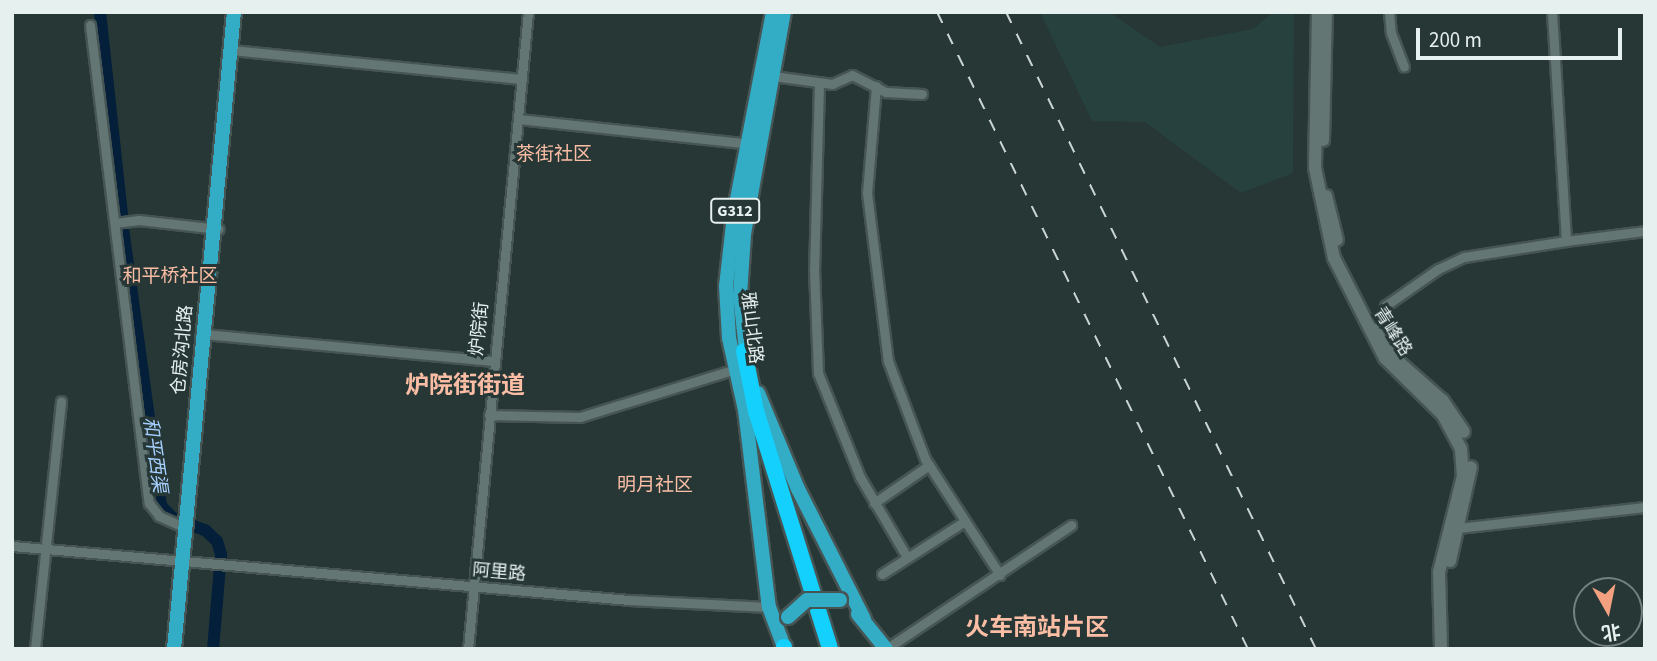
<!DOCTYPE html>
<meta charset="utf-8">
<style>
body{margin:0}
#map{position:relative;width:1657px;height:661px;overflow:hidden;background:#263736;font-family:"Source Sans 3","Noto Sans SC",sans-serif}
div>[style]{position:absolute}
.built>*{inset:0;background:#27413f}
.river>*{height:12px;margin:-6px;padding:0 6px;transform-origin:6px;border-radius:6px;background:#031f39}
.roads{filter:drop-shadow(2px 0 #465554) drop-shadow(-2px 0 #465554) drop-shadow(0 2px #465554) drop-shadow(0 -2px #465554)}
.street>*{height:9px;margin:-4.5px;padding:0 4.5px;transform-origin:4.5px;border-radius:4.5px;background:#637674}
.secondary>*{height:12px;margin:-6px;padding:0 6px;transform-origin:6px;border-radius:6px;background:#637674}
.primary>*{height:14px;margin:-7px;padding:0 7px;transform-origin:7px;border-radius:7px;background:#33acc6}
.highway>*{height:16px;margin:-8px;padding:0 8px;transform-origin:8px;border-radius:8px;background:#13d0fc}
.rail>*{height:2px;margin-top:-1px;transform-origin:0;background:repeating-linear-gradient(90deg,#c9d4d3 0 12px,transparent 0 24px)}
.bridges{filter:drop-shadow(2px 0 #465554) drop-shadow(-2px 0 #465554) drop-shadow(0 2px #465554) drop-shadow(0 -2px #465554)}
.primary-bridge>*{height:14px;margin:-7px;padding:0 7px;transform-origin:7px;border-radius:7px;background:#33acc6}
span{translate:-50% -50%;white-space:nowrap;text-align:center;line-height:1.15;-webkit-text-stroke:6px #263736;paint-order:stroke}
.shield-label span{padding:2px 5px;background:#263736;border:2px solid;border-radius:5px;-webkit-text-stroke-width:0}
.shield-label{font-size:16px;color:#e6f0ef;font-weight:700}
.street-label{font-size:18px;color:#e6f0ef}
.neighbourhood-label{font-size:19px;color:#fbbda4}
.water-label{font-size:19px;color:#a5cffd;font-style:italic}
.district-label{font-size:24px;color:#fbbda4;font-weight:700}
.frame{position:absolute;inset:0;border:14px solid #e6f0ef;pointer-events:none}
.north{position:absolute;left:1573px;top:577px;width:70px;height:70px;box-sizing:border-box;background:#263736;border:2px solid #738180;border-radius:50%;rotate:171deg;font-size:19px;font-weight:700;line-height:28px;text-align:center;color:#e6f0ef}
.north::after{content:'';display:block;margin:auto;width:24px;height:32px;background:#f2a080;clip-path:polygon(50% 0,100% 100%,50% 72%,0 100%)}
.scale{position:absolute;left:1416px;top:28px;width:206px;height:32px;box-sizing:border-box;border:4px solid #e6f0ef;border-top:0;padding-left:9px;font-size:21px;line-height:24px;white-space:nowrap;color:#e6f0ef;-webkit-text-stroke:5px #263736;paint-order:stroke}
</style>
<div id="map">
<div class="built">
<div style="clip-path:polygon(1040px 12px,1109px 12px,1160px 47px,1253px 29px,1274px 12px,1294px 12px,1293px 173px,1241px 193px,1145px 122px,1092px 121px)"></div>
</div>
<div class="river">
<div style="left:100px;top:12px;width:205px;rotate:83.8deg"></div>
<div style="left:123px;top:228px;width:281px;rotate:82.2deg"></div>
<div style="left:161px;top:506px;width:17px;rotate:45deg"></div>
<div style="left:173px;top:518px;width:34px;rotate:21deg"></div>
<div style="left:205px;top:530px;width:16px;rotate:43deg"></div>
<div style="left:217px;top:541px;width:14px;rotate:73deg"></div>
<div style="left:221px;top:554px;width:95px;rotate:94.8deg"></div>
</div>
<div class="roads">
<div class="street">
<div style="left:1389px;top:12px;width:21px;rotate:85deg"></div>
<div style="left:1391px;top:33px;width:36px;rotate:69deg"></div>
<div style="left:90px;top:25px;width:482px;rotate:83deg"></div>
<div style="left:149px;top:503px;width:16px;rotate:52deg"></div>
<div style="left:159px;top:516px;width:30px;rotate:24deg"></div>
<div style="left:231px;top:50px;width:292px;rotate:5.7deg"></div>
<div style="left:773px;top:76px;width:60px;rotate:7.7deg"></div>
<div style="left:832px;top:84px;width:22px;rotate:-24deg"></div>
<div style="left:852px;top:75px;width:38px;rotate:27deg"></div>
<div style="left:886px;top:92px;width:36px;rotate:3deg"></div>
<div style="left:819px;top:83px;width:186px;rotate:91.5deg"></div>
<div style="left:814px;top:269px;width:104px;rotate:87.8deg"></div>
<div style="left:818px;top:373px;width:112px;rotate:68deg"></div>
<div style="left:860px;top:477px;width:93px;rotate:59.6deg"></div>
<div style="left:876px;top:86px;width:107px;rotate:94.8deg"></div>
<div style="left:867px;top:193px;width:169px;rotate:82.9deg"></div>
<div style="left:888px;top:361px;width:105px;rotate:69.3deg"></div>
<div style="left:925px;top:459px;width:138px;rotate:57.1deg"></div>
<div style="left:518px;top:119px;width:235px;rotate:6.1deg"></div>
<div style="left:115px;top:223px;width:24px;rotate:-7deg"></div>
<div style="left:139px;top:220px;width:80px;rotate:6.5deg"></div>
<div style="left:1566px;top:241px;width:80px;rotate:-7.2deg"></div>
<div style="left:1371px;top:331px;width:10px;rotate:-29deg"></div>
<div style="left:1380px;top:326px;width:21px;rotate:-76deg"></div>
<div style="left:1385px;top:306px;width:65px;rotate:-34.9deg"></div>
<div style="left:1438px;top:269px;width:29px;rotate:-25deg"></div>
<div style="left:1464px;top:257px;width:103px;rotate:-8.9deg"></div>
<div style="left:1566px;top:241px;width:229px;rotate:-93.5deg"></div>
<div style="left:203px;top:334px;width:290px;rotate:5.3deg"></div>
<div style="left:489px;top:415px;width:91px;rotate:1.3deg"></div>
<div style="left:580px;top:417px;width:163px;rotate:-17.1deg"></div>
<div style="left:874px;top:503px;width:67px;rotate:-34.6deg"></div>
<div style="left:1458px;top:528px;width:188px;rotate:-6.4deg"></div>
<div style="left:12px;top:546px;width:619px;rotate:5deg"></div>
<div style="left:629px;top:600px;width:140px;rotate:2.9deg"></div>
<div style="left:882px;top:574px;width:98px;rotate:-32.6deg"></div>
<div style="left:35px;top:649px;width:249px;rotate:-84deg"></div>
<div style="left:468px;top:649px;width:640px;rotate:-84.62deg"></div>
<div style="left:886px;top:649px;width:223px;rotate:-33.8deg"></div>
</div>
<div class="secondary">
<div style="left:1318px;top:12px;width:156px;rotate:91.1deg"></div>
<div style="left:1315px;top:168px;width:92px;rotate:78.1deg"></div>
<div style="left:1334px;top:258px;width:112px;rotate:63deg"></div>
<div style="left:1385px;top:358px;width:81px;rotate:44.5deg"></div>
<div style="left:1443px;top:415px;width:38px;rotate:62deg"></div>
<div style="left:1461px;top:449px;width:27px;rotate:86deg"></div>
<div style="left:1463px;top:476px;width:99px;rotate:104deg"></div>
<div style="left:1439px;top:572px;width:77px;rotate:88.5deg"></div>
<div style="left:1323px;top:140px;width:128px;rotate:-88.7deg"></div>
<div style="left:1326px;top:196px;width:45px;rotate:76deg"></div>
<div style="left:1376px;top:330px;width:42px;rotate:53.7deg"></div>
<div style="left:1401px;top:364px;width:56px;rotate:41.4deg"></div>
<div style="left:1443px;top:401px;width:37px;rotate:56deg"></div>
<div style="left:1450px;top:561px;width:96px;rotate:-77.4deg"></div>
</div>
<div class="primary">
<div style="left:773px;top:12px;width:207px;rotate:100.9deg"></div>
<div style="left:734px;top:215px;width:71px;rotate:96.4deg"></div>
<div style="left:726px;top:286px;width:52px;rotate:86.7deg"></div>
<div style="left:729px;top:338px;width:74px;rotate:77.5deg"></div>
<div style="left:745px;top:410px;width:198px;rotate:83.1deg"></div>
<div style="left:769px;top:607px;width:43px;rotate:69.4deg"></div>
<div style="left:747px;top:360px;width:65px;rotate:-96.1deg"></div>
<div style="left:740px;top:295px;width:61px;rotate:-86.2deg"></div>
<div style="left:744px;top:234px;width:226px;rotate:-79.8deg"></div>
<div style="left:758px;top:393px;width:104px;rotate:67.4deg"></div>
<div style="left:798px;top:489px;width:146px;rotate:63.1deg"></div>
<div style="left:858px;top:614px;width:45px;rotate:51.3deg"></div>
<div style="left:174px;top:649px;width:640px;rotate:-84.62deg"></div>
</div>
<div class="highway">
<div style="left:744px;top:351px;width:61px;rotate:78.7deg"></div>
<div style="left:756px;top:411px;width:249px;rotate:72.7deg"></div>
<div style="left:784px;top:647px;width:2px;rotate:90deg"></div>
</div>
</div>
<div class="rail">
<div style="left:937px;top:12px;width:709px;rotate:63.98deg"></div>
<div style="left:1006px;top:12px;width:708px;rotate:64.05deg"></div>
</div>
<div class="bridges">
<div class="primary-bridge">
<div style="left:788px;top:617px;width:25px;rotate:-42deg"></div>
<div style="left:807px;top:600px;width:33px"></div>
</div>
</div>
<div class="shield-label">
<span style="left:735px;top:211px">G312</span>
</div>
<div class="street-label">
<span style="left:751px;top:328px;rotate:83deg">雅山北路</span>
<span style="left:480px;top:329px;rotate:-84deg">炉院街</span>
<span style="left:1392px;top:332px;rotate:57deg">青峰路</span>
<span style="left:183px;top:350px;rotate:-85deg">仓房沟北路</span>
<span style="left:499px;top:573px;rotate:5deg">阿里路</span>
</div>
<div class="neighbourhood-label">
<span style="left:554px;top:155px">茶街社区</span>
<span style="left:170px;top:277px">和平桥社区</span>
<span style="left:655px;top:486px">明月社区</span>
</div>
<div class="water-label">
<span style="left:154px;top:455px;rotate:82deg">和平西渠</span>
</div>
<div class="district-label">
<span style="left:465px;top:386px">炉院街街道</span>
<span style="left:1037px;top:628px">火车南站片区</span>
</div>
<div class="frame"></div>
<div class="north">北</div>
<div class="scale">200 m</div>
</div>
